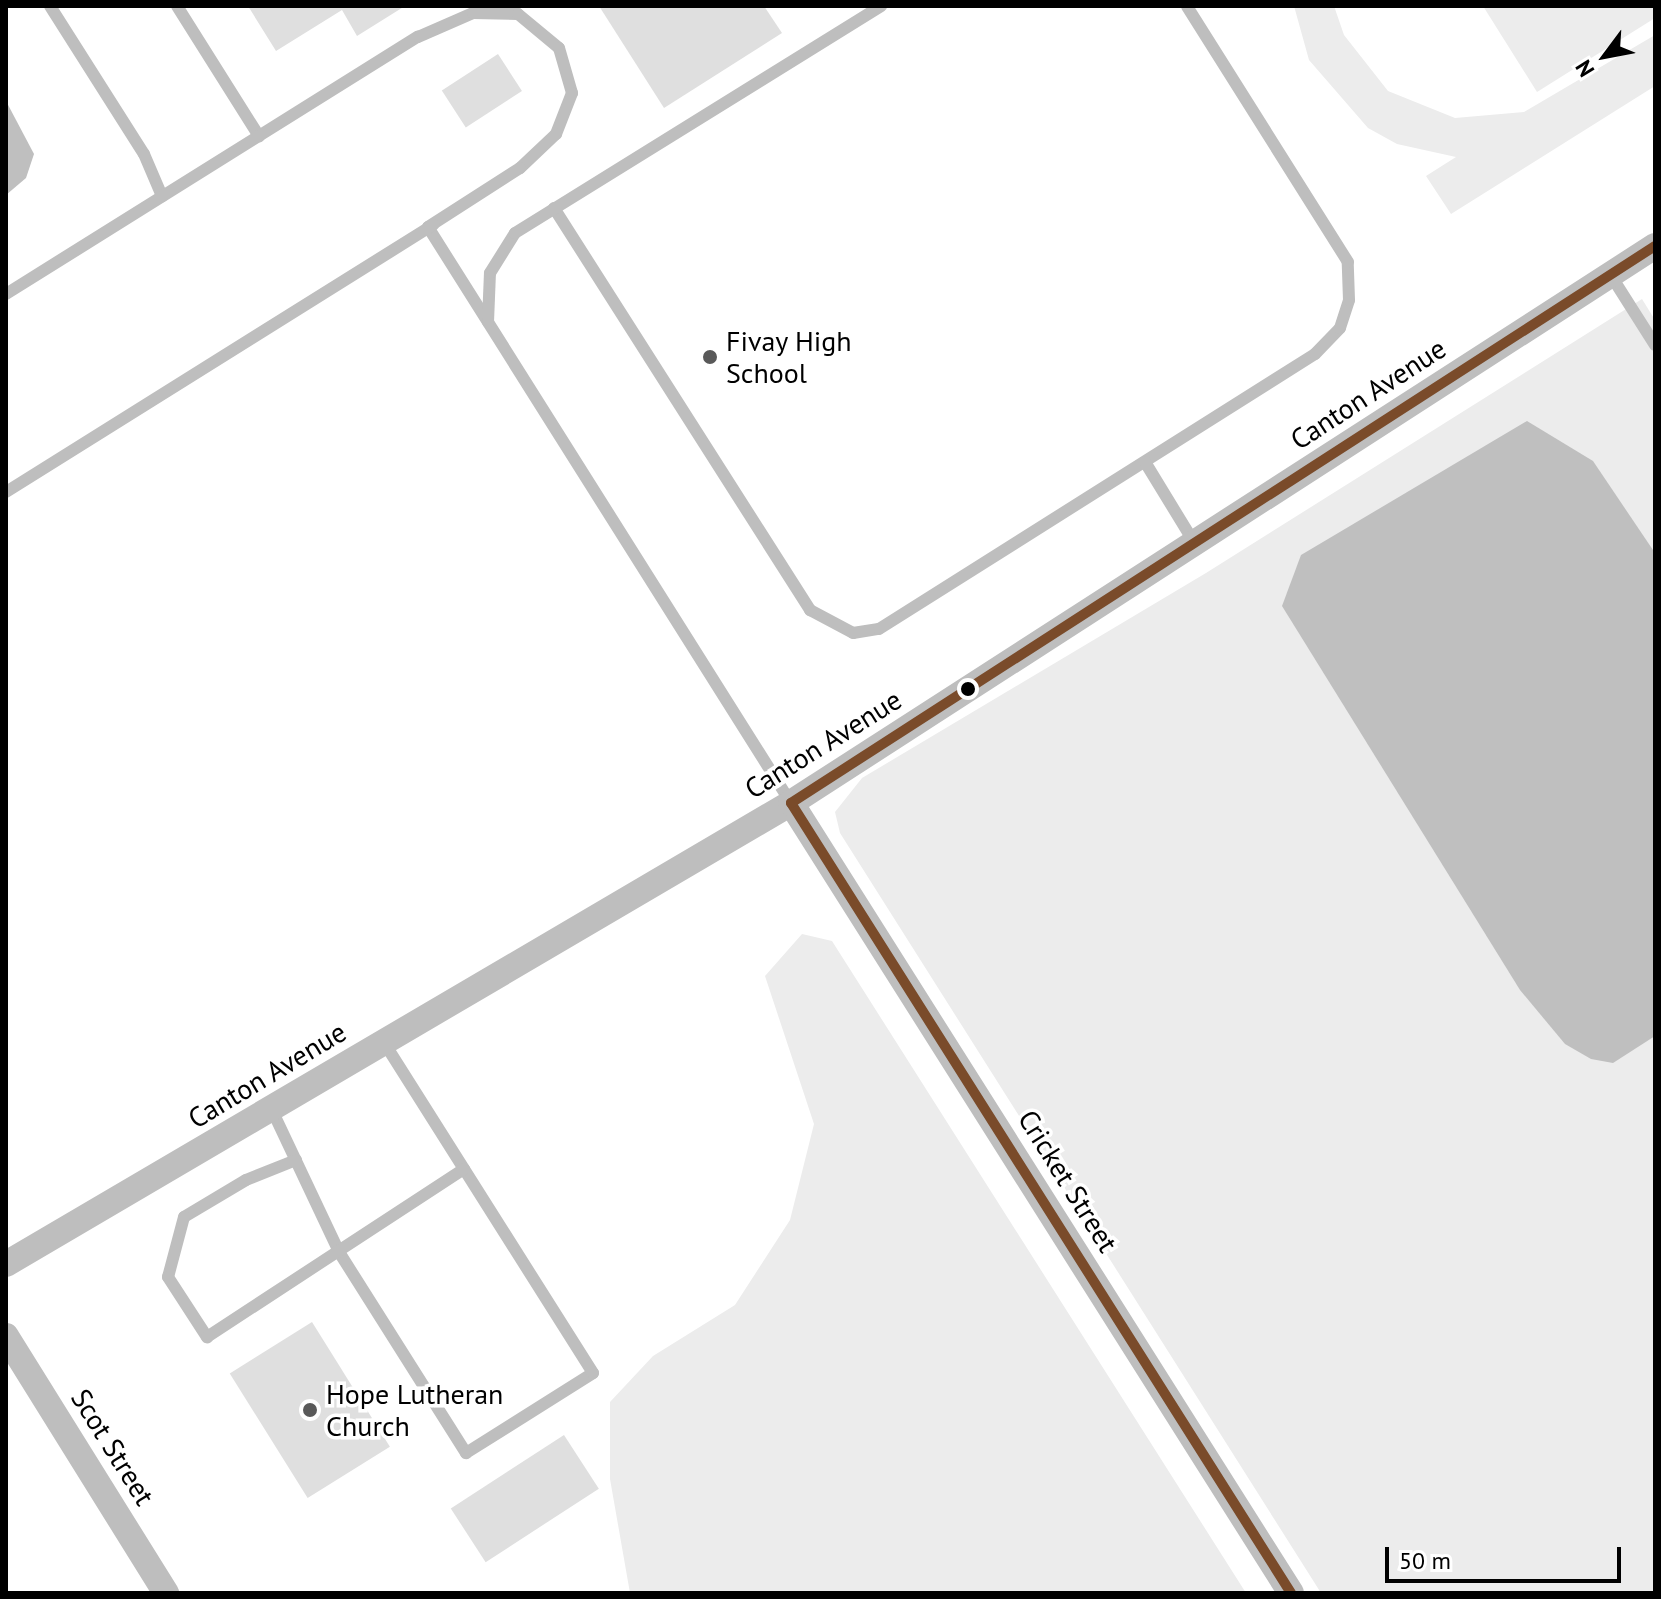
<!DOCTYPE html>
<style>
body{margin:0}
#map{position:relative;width:1661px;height:1599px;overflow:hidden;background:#fff;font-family:"PT Sans",sans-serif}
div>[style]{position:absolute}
.green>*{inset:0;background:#ececec}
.water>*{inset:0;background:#bfbfbf}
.building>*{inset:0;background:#dfdfdf;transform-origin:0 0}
.lane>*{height:12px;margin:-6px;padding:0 6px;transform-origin:6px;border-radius:6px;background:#bebebe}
.street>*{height:26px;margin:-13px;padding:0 13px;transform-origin:13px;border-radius:13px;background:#bebebe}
.bus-1>*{height:10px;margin:-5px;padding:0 5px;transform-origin:5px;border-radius:5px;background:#7a4b2a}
.dots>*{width:22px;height:22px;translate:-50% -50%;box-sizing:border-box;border:4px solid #fff;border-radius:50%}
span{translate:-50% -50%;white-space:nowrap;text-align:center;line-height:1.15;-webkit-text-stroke:7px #fff;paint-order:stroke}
.poi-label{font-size:28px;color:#000}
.left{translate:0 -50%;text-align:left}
.street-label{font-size:28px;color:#000}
.frame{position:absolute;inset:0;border:8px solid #000;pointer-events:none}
.north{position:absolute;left:1565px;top:16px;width:80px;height:80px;-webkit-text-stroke:6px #fff;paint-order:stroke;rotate:238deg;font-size:22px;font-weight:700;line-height:32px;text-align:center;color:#000}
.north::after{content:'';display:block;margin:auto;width:28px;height:36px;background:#000;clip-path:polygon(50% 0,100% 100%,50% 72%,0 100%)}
.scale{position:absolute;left:1385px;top:1547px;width:236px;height:36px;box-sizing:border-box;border:4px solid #000;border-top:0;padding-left:10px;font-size:24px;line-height:28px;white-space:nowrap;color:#000;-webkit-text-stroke:6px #fff;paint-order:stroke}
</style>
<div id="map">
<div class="green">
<div style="clip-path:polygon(1294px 6px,1334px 6px,1344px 35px,1388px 91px,1455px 118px,1524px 112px,1655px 35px,1655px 86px,1451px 214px,1426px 176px,1456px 157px,1397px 144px,1368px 128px,1309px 60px)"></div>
<div style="clip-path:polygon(1483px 6px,1655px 6px,1655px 18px,1537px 92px)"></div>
<div style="clip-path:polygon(1642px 299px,1655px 320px,1655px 1593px,1321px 1593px,840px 833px,835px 812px,862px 778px,1206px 573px)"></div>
<div style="clip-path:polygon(802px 934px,832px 941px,1246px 1593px,630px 1593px,610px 1479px,610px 1402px,653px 1356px,735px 1305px,790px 1220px,814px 1124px,765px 976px)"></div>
</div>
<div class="water">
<div style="clip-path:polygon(6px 101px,34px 154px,26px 178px,6px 195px)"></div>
<div style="clip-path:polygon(1527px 421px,1593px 461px,1655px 553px,1655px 1036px,1613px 1063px,1591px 1059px,1565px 1044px,1520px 990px,1282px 606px,1301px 555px)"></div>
</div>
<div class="building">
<div style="clip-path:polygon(248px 6px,405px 6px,357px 36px,342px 10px,276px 51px)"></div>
<div style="clip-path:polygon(599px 6px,764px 6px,782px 33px,664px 108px)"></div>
<div style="left:498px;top:54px;width:44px;height:67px;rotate:57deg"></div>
<div style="left:312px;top:1322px;width:147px;height:97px;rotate:58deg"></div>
<div style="left:564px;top:1435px;width:64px;height:135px;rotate:57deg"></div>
</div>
<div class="lane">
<div style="left:50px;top:6px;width:175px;rotate:57.6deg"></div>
<div style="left:144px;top:154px;width:46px;rotate:66.8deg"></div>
<div style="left:177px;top:6px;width:154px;rotate:57.8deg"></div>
<div style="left:554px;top:208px;width:477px;rotate:57.5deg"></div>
<div style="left:810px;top:610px;width:49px;rotate:28.1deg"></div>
<div style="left:853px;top:633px;width:26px;rotate:-9deg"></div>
<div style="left:879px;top:629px;width:515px;rotate:-32.24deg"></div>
<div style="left:1315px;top:354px;width:36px;rotate:-46deg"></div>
<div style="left:1340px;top:328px;width:29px;rotate:-72deg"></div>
<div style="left:1349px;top:300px;width:38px;rotate:-92deg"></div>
<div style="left:1348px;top:262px;width:302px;rotate:-122.2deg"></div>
<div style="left:1610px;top:274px;width:84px;rotate:57.6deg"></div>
<div style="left:6px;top:294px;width:486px;rotate:-32deg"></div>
<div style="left:418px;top:37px;width:60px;rotate:-23.6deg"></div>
<div style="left:473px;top:13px;width:45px;rotate:1.3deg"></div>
<div style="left:518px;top:14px;width:53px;rotate:39.7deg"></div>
<div style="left:559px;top:48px;width:47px;rotate:73.9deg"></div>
<div style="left:572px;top:93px;width:44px;rotate:111.3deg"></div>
<div style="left:556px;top:134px;width:50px;rotate:136.6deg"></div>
<div style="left:520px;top:168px;width:109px;rotate:147.3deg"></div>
<div style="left:428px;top:227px;width:681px;rotate:57.78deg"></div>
<div style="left:488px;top:322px;width:49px;rotate:-87.7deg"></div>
<div style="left:490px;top:273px;width:47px;rotate:-58deg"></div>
<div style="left:515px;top:233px;width:431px;rotate:-31.8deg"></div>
<div style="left:1145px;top:462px;width:96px;rotate:58.6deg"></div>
<div style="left:6px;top:492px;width:504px;rotate:-32.02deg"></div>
<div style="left:272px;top:1110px;width:157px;rotate:64.7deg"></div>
<div style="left:339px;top:1252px;width:238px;rotate:57.7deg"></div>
<div style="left:466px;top:1453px;width:150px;rotate:-32.2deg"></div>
<div style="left:593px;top:1373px;width:391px;rotate:-122.3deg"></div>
<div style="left:296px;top:1160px;width:54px;rotate:158.2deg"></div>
<div style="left:246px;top:1180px;width:72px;rotate:149.2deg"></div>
<div style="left:184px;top:1217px;width:62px;rotate:104.9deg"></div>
<div style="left:168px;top:1277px;width:72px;rotate:57deg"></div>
<div style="left:207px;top:1337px;width:307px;rotate:-33.2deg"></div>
</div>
<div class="street">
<div style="left:791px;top:803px;width:935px;rotate:57.67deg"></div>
<div style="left:6px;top:1264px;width:910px;rotate:-30.42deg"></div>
<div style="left:791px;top:803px;width:1028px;rotate:-32.81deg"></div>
<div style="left:6px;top:1336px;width:303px;rotate:58.1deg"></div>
</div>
<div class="bus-1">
<div style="left:1291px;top:1593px;width:935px;rotate:-122.33deg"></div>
<div style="left:791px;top:803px;width:1028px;rotate:-32.81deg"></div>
</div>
<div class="dots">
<div style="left:710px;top:357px;background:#595959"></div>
<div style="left:968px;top:689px;background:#000"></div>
<div style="left:310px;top:1410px;background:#595959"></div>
</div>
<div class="poi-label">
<span class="left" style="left:726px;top:357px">Fivay High<br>School</span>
<span class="left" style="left:326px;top:1410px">Hope Lutheran<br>Church</span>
</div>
<div class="street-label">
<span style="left:1368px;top:394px;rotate:-33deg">Canton Avenue</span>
<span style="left:823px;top:744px;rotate:-32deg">Canton Avenue</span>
<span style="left:267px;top:1075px;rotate:-31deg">Canton Avenue</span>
<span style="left:1068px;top:1181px;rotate:58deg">Cricket Street</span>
<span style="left:113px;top:1447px;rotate:58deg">Scot Street</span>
</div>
<div class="frame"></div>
<div class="north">N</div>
<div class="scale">50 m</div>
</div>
